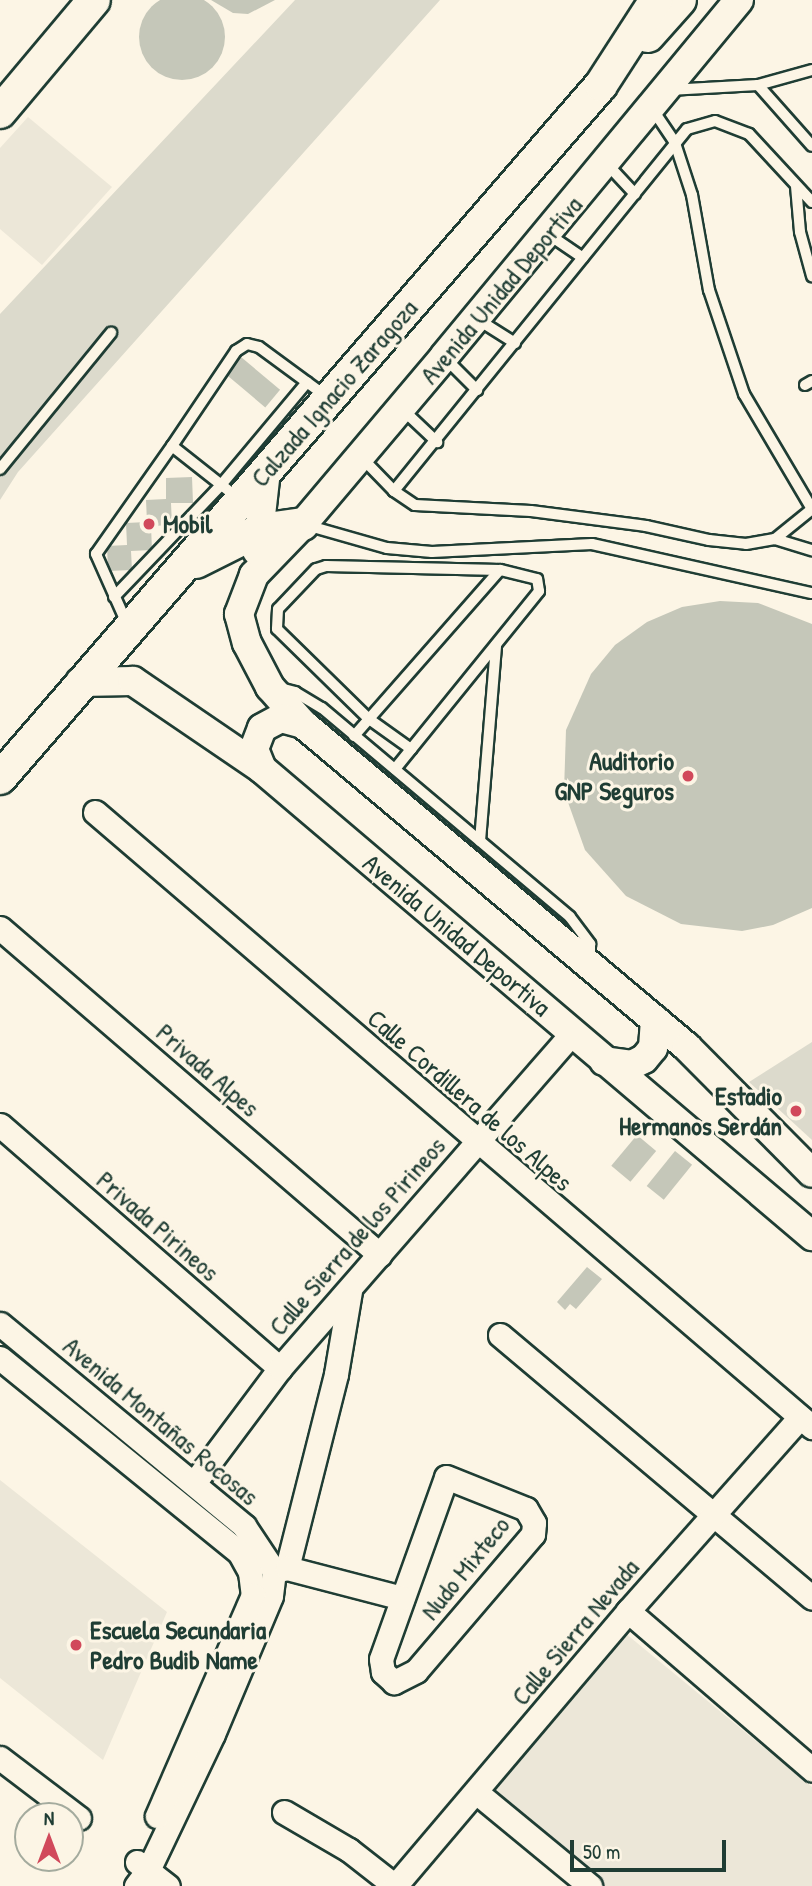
<!DOCTYPE html>
<meta charset="utf-8">
<style>
body{margin:0}
#map{position:relative;width:812px;height:1886px;overflow:hidden;background:#fcf5e5;font-family:"Patrick Hand",sans-serif}
div>[style]{position:absolute}
.built>*{inset:0;background:#ece7d8}
.green>*{inset:0;background:#dcdacc}
.building>*{inset:0;background:#c5c7b9;transform-origin:0 0}
.round{border-radius:50%}
.roads{filter:drop-shadow(2px 0 #1f3d34) drop-shadow(-2px 0 #1f3d34) drop-shadow(0 2px #1f3d34) drop-shadow(0 -2px #1f3d34)}
.service>*{height:10px;margin:-5px;padding:0 5px;transform-origin:5px;border-radius:5px;background:#fcf5e5}
.minor>*{height:23px;margin:-11.5px;padding:0 11.5px;transform-origin:11.5px;border-radius:11.5px;background:#fcf5e5}
.tertiary>*{height:28px;margin:-14px;padding:0 14px;transform-origin:14px;border-radius:14px;background:#fcf5e5}
.secondary>*{height:32px;margin:-16px;padding:0 16px;transform-origin:16px;border-radius:16px;background:#fcf5e5}
.dots>*{width:19px;height:19px;translate:-50% -50%;box-sizing:border-box;border:4px solid #fcf5e5;border-radius:50%}
span{translate:-50% -50%;white-space:nowrap;text-align:center;line-height:1.15;-webkit-text-stroke:6px #fcf5e5;paint-order:stroke}
.street-label{font-size:26px;color:#1f3d34}
.poi-label{font-size:26px;color:#1f3d34;font-weight:700}
.left{translate:0 -50%;text-align:left}
.right{translate:-100% -50%;text-align:right}
.north{position:absolute;left:14px;top:1802px;width:70px;height:70px;box-sizing:border-box;background:#fcf5e5;border:2px solid #a4ab9e;border-radius:50%;rotate:0deg;font-size:19px;font-weight:700;line-height:28px;text-align:center;color:#1f3d34}
.north::after{content:'';display:block;margin:auto;width:24px;height:32px;background:#d1495b;clip-path:polygon(50% 0,100% 100%,50% 72%,0 100%)}
.scale{position:absolute;left:570px;top:1840px;width:156px;height:32px;box-sizing:border-box;border:4px solid #1f3d34;border-top:0;padding-left:9px;font-size:21px;line-height:24px;white-space:nowrap;color:#1f3d34;-webkit-text-stroke:5px #fcf5e5;paint-order:stroke}
</style>
<div id="map">
<div class="built">
<div style="clip-path:polygon(28px 117px,112px 187px,42px 265px,0 229px,0 148px)"></div>
<div style="clip-path:polygon(0 1480px,167px 1612px,103px 1760px,0 1678px)"></div>
<div style="clip-path:polygon(625px 1633px,812px 1787px,812px 1886px,602px 1886px,490px 1794px)"></div>
</div>
<div class="green">
<div style="clip-path:polygon(295px 0,440px 0,18px 472px,0 500px,0 314px)"></div>
<div style="clip-path:polygon(812px 1042px,812px 1140px,749px 1082px)"></div>
</div>
<div class="building">
<div class="round" style="left:139px;top:-6px;width:86px;height:86px"></div>
<div style="clip-path:polygon(211px 0,275px 0,248px 14px,233px 13px)"></div>
<div style="left:241px;top:357px;width:51px;height:23px;rotate:40deg"></div>
<div style="clip-path:polygon(192px 477px,193px 503px,171px 503px,172px 525px,151px 526px,152px 550px,131px 551px,132px 570px,108px 571px,107px 546px,127px 545px,126px 523px,147px 522px,146px 500px,166px 499px,166px 478px)"></div>
<div style="clip-path:polygon(720px 601px,758px 603px,812px 624px,812px 908px,773px 925px,742px 931px,681px 924px,626px 896px,585px 850px,564px 791px,566px 730px,591px 674px,615px 645px,647px 622px,682px 607px)"></div>
<div style="left:637px;top:1135px;width:25px;height:40px;rotate:40deg"></div>
<div style="left:675px;top:1151px;width:22px;height:45px;rotate:39deg"></div>
<div style="clip-path:polygon(587px 1267px,602px 1279px,576px 1309px,570px 1304px,565px 1310px,557px 1302px)"></div>
</div>
<div class="roads">
<div class="service">
<div style="left:758px;top:85px;width:81px;rotate:48.5deg"></div>
<div style="left:669px;top:90px;width:89px;rotate:-3.2deg"></div>
<div style="left:758px;top:85px;width:56px;rotate:-15.5deg"></div>
<div style="left:653px;top:110px;width:40px;rotate:56deg"></div>
<div style="left:675px;top:143px;width:55px;rotate:71.9deg"></div>
<div style="left:692px;top:195px;width:97px;rotate:79.9deg"></div>
<div style="left:709px;top:290px;width:110px;rotate:71.4deg"></div>
<div style="left:744px;top:394px;width:134px;rotate:59.4deg"></div>
<div style="left:607px;top:164px;width:41px;rotate:47deg"></div>
<div style="left:796px;top:186px;width:46px;rotate:85deg"></div>
<div style="left:800px;top:232px;width:46px;rotate:74.7deg"></div>
<div style="left:812px;top:202px;width:93px;rotate:-132.8deg"></div>
<div style="left:749px;top:134px;width:36px;rotate:-159deg"></div>
<div style="left:715px;top:121px;width:29px;rotate:164deg"></div>
<div style="left:687px;top:129px;width:466px;rotate:129deg"></div>
<div style="left:394px;top:491px;width:25px;rotate:34deg"></div>
<div style="left:415px;top:505px;width:116px;rotate:3deg"></div>
<div style="left:531px;top:511px;width:116px;rotate:7.4deg"></div>
<div style="left:646px;top:526px;width:65px;rotate:12.5deg"></div>
<div style="left:709px;top:540px;width:37px;rotate:6deg"></div>
<div style="left:746px;top:544px;width:29px;rotate:-10deg"></div>
<div style="left:775px;top:539px;width:39px;rotate:17deg"></div>
<div style="left:548px;top:234px;width:42px;rotate:34.4deg"></div>
<div style="left:477px;top:319px;width:45px;rotate:32.3deg"></div>
<div style="left:444px;top:357px;width:47px;rotate:45deg"></div>
<div style="left:805px;top:385px;width:8px;rotate:-30deg"></div>
<div style="left:401px;top:408px;width:50px;rotate:43.4deg"></div>
<div style="left:172px;top:446px;width:115px;rotate:-56deg"></div>
<div style="left:236px;top:351px;width:13px;rotate:-32deg"></div>
<div style="left:247px;top:344px;width:12px;rotate:14deg"></div>
<div style="left:259px;top:347px;width:84px;rotate:36.3deg"></div>
<div style="left:362px;top:458px;width:46px;rotate:45.9deg"></div>
<div style="left:0;top:469px;width:176px;rotate:-50.8deg"></div>
<div style="left:306px;top:525px;width:84px;rotate:15.9deg"></div>
<div style="left:387px;top:548px;width:45px;rotate:5.1deg"></div>
<div style="left:432px;top:552px;width:160px;rotate:-2.9deg"></div>
<div style="left:592px;top:544px;width:225px;rotate:12.6deg"></div>
<div style="left:775px;top:539px;width:48px;rotate:-39deg"></div>
<div style="left:114px;top:597px;width:155px;rotate:-46.3deg"></div>
<div style="left:221px;top:485px;width:134px;rotate:-50.1deg"></div>
<div style="left:128px;top:626px;width:79px;rotate:-114deg"></div>
<div style="left:96px;top:554px;width:132px;rotate:-54.9deg"></div>
<div style="left:172px;top:446px;width:85px;rotate:38.3deg"></div>
<div style="left:280px;top:688px;width:16px;rotate:15deg"></div>
<div style="left:295px;top:692px;width:31px;rotate:31deg"></div>
<div style="left:322px;top:708px;width:324px;rotate:40.1deg"></div>
<div style="left:570px;top:917px;width:34px;rotate:53deg"></div>
<div style="left:590px;top:944px;width:16px;rotate:90deg"></div>
<div style="left:354px;top:736px;width:221px;rotate:-48.7deg"></div>
<div style="left:395px;top:769px;width:229px;rotate:-51deg"></div>
<div style="left:539px;top:591px;width:12px;rotate:-99deg"></div>
<div style="left:537px;top:579px;width:38px;rotate:-166deg"></div>
<div style="left:500px;top:570px;width:174px;rotate:-178.7deg"></div>
<div style="left:326px;top:566px;width:10px;rotate:163deg"></div>
<div style="left:316px;top:569px;width:55px;rotate:133.5deg"></div>
<div style="left:278px;top:609px;width:20px;rotate:93deg"></div>
<div style="left:277px;top:629px;width:129px;rotate:44.4deg"></div>
<div style="left:369px;top:719px;width:52px;rotate:35.5deg"></div>
<div style="left:480px;top:841px;width:197px;rotate:-85.3deg"></div>
</div>
<div class="minor">
<div style="left:95px;top:812px;width:945px;rotate:40.62deg"></div>
<div style="left:0;top:928px;width:501px;rotate:40.71deg"></div>
<div style="left:0;top:1125px;width:371px;rotate:41deg"></div>
<div style="left:0;top:1324px;width:317px;rotate:39.6deg"></div>
<div style="left:244px;top:1526px;width:54px;rotate:56.3deg"></div>
<div style="left:274px;top:1571px;width:25px;rotate:97deg"></div>
<div style="left:271px;top:1596px;width:150px;rotate:112.8deg"></div>
<div style="left:213px;top:1734px;width:151px;rotate:115.5deg"></div>
<div style="left:148px;top:1870px;width:20px;rotate:127deg"></div>
<div style="left:500px;top:1335px;width:408px;rotate:40.1deg"></div>
<div style="left:0;top:1358px;width:308px;rotate:39.1deg"></div>
<div style="left:239px;top:1552px;width:23px;rotate:61deg"></div>
<div style="left:250px;top:1572px;width:23px;rotate:83deg"></div>
<div style="left:253px;top:1595px;width:241px;rotate:113.5deg"></div>
<div style="left:446px;top:1477px;width:86px;rotate:21.8deg"></div>
<div style="left:526px;top:1509px;width:16px;rotate:60deg"></div>
<div style="left:534px;top:1523px;width:11px;rotate:95deg"></div>
<div style="left:533px;top:1534px;width:180px;rotate:130.5deg"></div>
<div style="left:416px;top:1671px;width:25px;rotate:153deg"></div>
<div style="left:394px;top:1682px;width:15px;rotate:-138deg"></div>
<div style="left:383px;top:1672px;width:13px;rotate:-99deg"></div>
<div style="left:381px;top:1659px;width:193px;rotate:-70.3deg"></div>
<div style="left:194px;top:1483px;width:144px;rotate:-53.2deg"></div>
<div style="left:280px;top:1368px;width:444px;rotate:-48.9deg"></div>
<div style="left:287px;top:1568px;width:200px;rotate:-75.8deg"></div>
<div style="left:336px;top:1374px;width:84px;rotate:-80.4deg"></div>
<div style="left:275px;top:1571px;width:12px;rotate:-14deg"></div>
<div style="left:287px;top:1568px;width:119px;rotate:14.6deg"></div>
<div style="left:628px;top:1611px;width:243px;rotate:40.7deg"></div>
<div style="left:0;top:1758px;width:99px;rotate:37.2deg"></div>
<div style="left:476px;top:1792px;width:148px;rotate:39.5deg"></div>
<div style="left:284px;top:1812px;width:75px;rotate:30.3deg"></div>
<div style="left:349px;top:1850px;width:58px;rotate:38deg"></div>
<div style="left:137px;top:1862px;width:39px;rotate:38deg"></div>
<div style="left:395px;top:1886px;width:360px;rotate:-49.7deg"></div>
<div style="left:628px;top:1611px;width:259px;rotate:-48.4deg"></div>
</div>
<div class="tertiary">
<div style="left:739px;top:0;width:463px;rotate:129.6deg"></div>
<div style="left:444px;top:357px;width:219px;rotate:130.2deg"></div>
<div style="left:303px;top:524px;width:71px;rotate:133.9deg"></div>
<div style="left:254px;top:575px;width:42px;rotate:111deg"></div>
<div style="left:239px;top:614px;width:30px;rotate:75deg"></div>
<div style="left:247px;top:643px;width:50px;rotate:62.4deg"></div>
<div style="left:270px;top:687px;width:50px;rotate:48.3deg"></div>
<div style="left:303px;top:724px;width:502px;rotate:40.07deg"></div>
<div style="left:687px;top:1047px;width:177px;rotate:45.2deg"></div>
<div style="left:257px;top:551px;width:81px;rotate:-83.6deg"></div>
<div style="left:80px;top:682px;width:53px;rotate:-1.1deg"></div>
<div style="left:133px;top:681px;width:156px;rotate:34.3deg"></div>
<div style="left:262px;top:769px;width:722px;rotate:40.33deg"></div>
<div style="left:262px;top:769px;width:22px;rotate:-112deg"></div>
<div style="left:254px;top:749px;width:22px;rotate:-69deg"></div>
<div style="left:262px;top:728px;width:21px;rotate:-28deg"></div>
<div style="left:281px;top:718px;width:23px;rotate:15deg"></div>
<div style="left:604px;top:1061px;width:28px;rotate:8deg"></div>
<div style="left:632px;top:1065px;width:13px;rotate:-27deg"></div>
<div style="left:644px;top:1059px;width:14px;rotate:-51deg"></div>
<div style="left:653px;top:1048px;width:28px;rotate:-86deg"></div>
</div>
<div class="secondary">
<div style="left:648px;top:36px;width:48px;rotate:-48.4deg"></div>
<div style="left:0;top:112px;width:146px;rotate:-50deg"></div>
<div style="left:196px;top:562px;width:72px;rotate:-26.6deg"></div>
<div style="left:260px;top:530px;width:43px;rotate:-7.9deg"></div>
<div style="left:0;top:778px;width:917px;rotate:-49.07deg"></div>
<div style="left:601px;top:85px;width:101px;rotate:-57.1deg"></div>
</div>
</div>
<div class="dots">
<div style="left:149px;top:524px;background:#d1495b"></div>
<div style="left:688px;top:776px;background:#d1495b"></div>
<div style="left:796px;top:1111px;background:#d1495b"></div>
<div style="left:76px;top:1645px;background:#d1495b"></div>
</div>
<div class="street-label">
<span style="left:501px;top:290px;rotate:-50deg">Avenida Unidad Deportiva</span>
<span style="left:334px;top:393px;rotate:-49deg">Calzada Ignacio Zaragoza</span>
<span style="left:457px;top:935px;rotate:40deg">Avenida Unidad Deportiva</span>
<span style="left:208px;top:1070px;rotate:41deg">Privada Alpes</span>
<span style="left:470px;top:1100px;rotate:41deg">Calle Cordillera de los Alpes</span>
<span style="left:158px;top:1226px;rotate:41deg">Privada Pirineos</span>
<span style="left:357px;top:1236px;rotate:-49deg">Calle Sierra de los Pirineos</span>
<span style="left:161px;top:1421px;rotate:40deg">Avenida Montañas Rocosas</span>
<span style="left:465px;top:1568px;rotate:-51deg">Nudo Mixteco</span>
<span style="left:575px;top:1632px;rotate:-50deg">Calle Sierra Nevada</span>
</div>
<div class="poi-label">
<span class="left" style="left:163px;top:524px">Mobil</span>
<span class="right" style="left:674px;top:776px">Auditorio<br>GNP Seguros</span>
<span class="right" style="left:782px;top:1111px">Estadio<br>Hermanos Serdán</span>
<span class="left" style="left:90px;top:1645px">Escuela Secundaria<br>Pedro Budib Name</span>
</div>
<div class="north">N</div>
<div class="scale">50 m</div>
</div>
